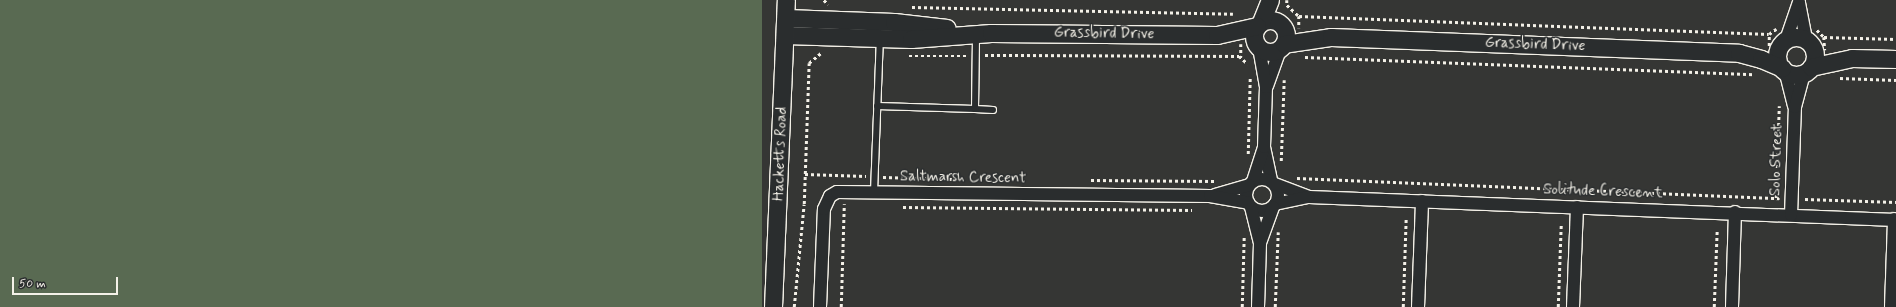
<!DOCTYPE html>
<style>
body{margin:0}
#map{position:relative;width:1896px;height:307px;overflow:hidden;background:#353634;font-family:Mynerve,sans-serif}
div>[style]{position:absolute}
.green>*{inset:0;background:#596a52;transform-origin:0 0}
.path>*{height:2.5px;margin-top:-1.25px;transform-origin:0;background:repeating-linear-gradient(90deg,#f4f1e8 0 3px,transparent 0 6px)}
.roads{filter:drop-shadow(1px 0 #f4f1e8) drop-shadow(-1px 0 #f4f1e8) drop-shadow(0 1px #f4f1e8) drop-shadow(0 -1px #f4f1e8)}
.lane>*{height:6px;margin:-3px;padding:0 3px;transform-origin:3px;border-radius:3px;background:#2a2d2e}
.street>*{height:12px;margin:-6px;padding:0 6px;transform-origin:6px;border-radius:6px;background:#2a2d2e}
.street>.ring{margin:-6px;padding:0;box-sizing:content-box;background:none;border:12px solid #2a2d2e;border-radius:50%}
.secondary>*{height:17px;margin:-8.5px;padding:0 8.5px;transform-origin:8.5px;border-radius:8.5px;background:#2a2d2e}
.secondary>.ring{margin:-8.5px;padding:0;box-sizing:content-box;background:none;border:17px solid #2a2d2e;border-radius:50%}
span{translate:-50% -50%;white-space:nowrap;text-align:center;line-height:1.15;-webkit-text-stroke:3px #2a2d2e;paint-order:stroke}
.street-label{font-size:15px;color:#f4f1e8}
.scale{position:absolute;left:12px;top:277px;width:106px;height:18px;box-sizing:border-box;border:2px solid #f4f1e8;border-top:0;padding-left:5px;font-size:12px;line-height:14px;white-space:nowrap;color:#f4f1e8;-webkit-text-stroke:3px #2a2d2e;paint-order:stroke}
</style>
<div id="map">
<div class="green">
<div style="left:0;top:0;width:762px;height:307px"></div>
</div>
<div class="path">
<div style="left:824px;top:0;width:6px;rotate:45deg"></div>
<div style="left:1287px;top:0;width:5px;rotate:90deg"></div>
<div style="left:1287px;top:5px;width:16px;rotate:43deg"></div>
<div style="left:1299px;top:16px;width:12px;rotate:90deg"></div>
<div style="left:912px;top:7px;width:321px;rotate:1.2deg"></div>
<div style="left:1299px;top:16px;width:470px;rotate:2.2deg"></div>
<div style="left:1817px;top:30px;width:10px;rotate:45deg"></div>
<div style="left:1824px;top:37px;width:72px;rotate:1.6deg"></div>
<div style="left:1824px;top:37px;width:13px;rotate:86deg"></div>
<div style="left:1241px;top:44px;width:13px;rotate:90deg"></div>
<div style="left:1769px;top:46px;width:12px;rotate:-90deg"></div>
<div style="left:1769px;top:34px;width:9px;rotate:-36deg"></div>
<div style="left:985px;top:55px;width:254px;rotate:0.2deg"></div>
<div style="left:1239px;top:56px;width:12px;rotate:42deg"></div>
<div style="left:909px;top:56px;width:57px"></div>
<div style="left:1305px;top:57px;width:449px;rotate:2.2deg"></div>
<div style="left:1840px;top:78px;width:56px;rotate:2deg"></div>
<div style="left:1248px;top:154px;width:77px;rotate:-88.5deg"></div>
<div style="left:1281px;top:161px;width:81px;rotate:-87.9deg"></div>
<div style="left:805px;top:174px;width:61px;rotate:1.9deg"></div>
<div style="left:883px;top:177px;width:69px;rotate:1.7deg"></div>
<div style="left:1297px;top:178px;width:483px;rotate:2.4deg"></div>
<div style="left:1091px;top:180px;width:123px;rotate:0.5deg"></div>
<div style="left:1776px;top:198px;width:92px;rotate:-88.1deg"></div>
<div style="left:1805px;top:199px;width:91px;rotate:1.9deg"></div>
<div style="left:903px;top:207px;width:289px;rotate:0.6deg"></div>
<div style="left:794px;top:307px;width:103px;rotate:-84.5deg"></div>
<div style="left:804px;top:204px;width:141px;rotate:-88deg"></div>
<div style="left:809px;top:63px;width:17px;rotate:-40deg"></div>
<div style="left:841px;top:307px;width:103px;rotate:-88.3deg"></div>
<div style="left:1242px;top:307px;width:71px;rotate:-88.4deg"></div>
<div style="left:1275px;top:307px;width:75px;rotate:-87.7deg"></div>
<div style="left:1403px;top:307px;width:89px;rotate:-88.1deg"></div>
<div style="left:1558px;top:307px;width:83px;rotate:-87.9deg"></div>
<div style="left:1714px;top:307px;width:77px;rotate:-87.8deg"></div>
</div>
<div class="roads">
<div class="lane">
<div style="left:877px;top:106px;width:98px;rotate:1.8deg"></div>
<div style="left:975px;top:109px;width:74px;rotate:-89.2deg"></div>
<div style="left:975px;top:109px;width:18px;rotate:3deg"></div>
<div style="left:874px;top:192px;width:153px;rotate:-87.8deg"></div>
</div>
<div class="street">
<div style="left:1799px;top:3px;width:37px;rotate:79deg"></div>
<div style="left:1786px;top:40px;width:40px;rotate:-71.1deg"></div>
<div style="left:1785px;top:70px;width:37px;rotate:76deg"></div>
<div style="left:1267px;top:86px;width:41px;rotate:-70.3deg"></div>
<div style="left:1264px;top:147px;width:35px;rotate:78deg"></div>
<div class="ring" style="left:1246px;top:179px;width:20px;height:20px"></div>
<div style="left:1253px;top:181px;width:36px;rotate:-72deg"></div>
<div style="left:1264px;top:147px;width:60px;rotate:-88.1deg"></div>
<div style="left:1266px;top:87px;width:40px;rotate:-100deg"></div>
<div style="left:1275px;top:184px;width:36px;rotate:21deg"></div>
<div style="left:1309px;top:197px;width:587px;rotate:2.24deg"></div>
<div style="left:1215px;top:195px;width:35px;rotate:-16deg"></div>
<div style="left:1275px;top:204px;width:34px;rotate:-12deg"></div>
<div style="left:1251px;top:207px;width:36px;rotate:76deg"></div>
<div style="left:1791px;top:215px;width:108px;rotate:-87.9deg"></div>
<div style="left:1795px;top:107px;width:35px;rotate:-75deg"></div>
<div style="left:820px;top:307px;width:98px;rotate:-87.7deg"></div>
<div style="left:824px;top:209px;width:14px;rotate:-65deg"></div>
<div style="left:830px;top:196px;width:8px;rotate:-30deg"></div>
<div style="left:837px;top:192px;width:373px;rotate:0.6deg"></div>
<div style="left:1210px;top:196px;width:39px;rotate:10deg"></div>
<div style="left:1258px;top:307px;width:64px;rotate:-88.2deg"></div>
<div style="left:1260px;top:243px;width:38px;rotate:-70deg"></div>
<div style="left:1418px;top:307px;width:106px;rotate:-87.8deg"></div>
<div style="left:1573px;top:307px;width:100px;rotate:-87.7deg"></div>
<div style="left:1732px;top:307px;width:95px;rotate:-88.2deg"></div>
<div style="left:1891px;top:307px;width:88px;rotate:-88deg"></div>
</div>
<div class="secondary">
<div style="left:786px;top:18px;width:108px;rotate:2.1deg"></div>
<div style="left:894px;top:22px;width:53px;rotate:6.5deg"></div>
<div class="ring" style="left:1254px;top:20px;width:15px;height:15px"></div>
<div style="left:1261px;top:22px;width:24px;rotate:-68deg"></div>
<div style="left:785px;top:35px;width:126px;rotate:1.8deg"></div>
<div style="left:911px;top:39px;width:80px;rotate:-4.3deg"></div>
<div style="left:991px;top:33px;width:226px;rotate:0.5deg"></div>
<div style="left:1217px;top:35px;width:41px;rotate:-12.7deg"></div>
<div class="ring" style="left:1777px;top:37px;width:21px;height:21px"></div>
<div style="left:1284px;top:44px;width:48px;rotate:-8.5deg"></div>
<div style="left:1331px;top:37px;width:408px;rotate:2.2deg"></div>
<div style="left:1739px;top:53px;width:23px;rotate:15deg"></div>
<div style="left:1761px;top:59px;width:23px;rotate:23deg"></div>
<div style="left:1811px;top:67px;width:42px;rotate:-12.4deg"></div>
<div style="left:1852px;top:58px;width:44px;rotate:1.3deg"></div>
<div style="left:773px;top:307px;width:307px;rotate:-87.6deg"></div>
</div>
</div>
<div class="street-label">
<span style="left:1104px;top:34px;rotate:1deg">Grassbird Drive</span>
<span style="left:1535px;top:45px;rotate:2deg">Grassbird Drive</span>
<span style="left:781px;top:154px;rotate:-88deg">Hacketts Road</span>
<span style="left:1777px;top:160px;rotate:-88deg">Solo Street</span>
<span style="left:963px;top:178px;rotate:1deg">Saltmarsh Crescent</span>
<span style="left:1603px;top:192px;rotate:2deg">Solitude Crescent</span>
</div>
<div class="scale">50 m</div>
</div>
